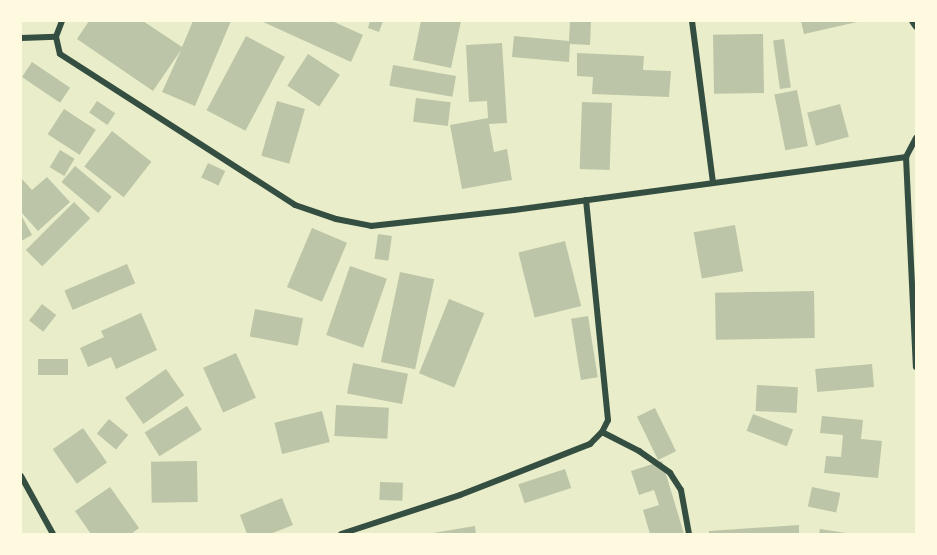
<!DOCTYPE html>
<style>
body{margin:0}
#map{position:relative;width:937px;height:555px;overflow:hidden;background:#e9edc9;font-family:"Varela Round",sans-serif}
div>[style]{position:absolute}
.building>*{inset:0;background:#bcc5a7;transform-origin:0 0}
.minor>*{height:6px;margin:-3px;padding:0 3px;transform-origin:3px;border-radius:3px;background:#344e41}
span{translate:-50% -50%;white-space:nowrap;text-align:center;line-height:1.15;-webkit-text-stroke:6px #fefae0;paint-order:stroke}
.frame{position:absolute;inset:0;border:22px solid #fefae0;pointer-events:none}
</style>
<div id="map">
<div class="building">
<div style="clip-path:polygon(89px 21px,143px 21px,182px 47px,193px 21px,231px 21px,195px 106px,162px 92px,181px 50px,153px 91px,77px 39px)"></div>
<div style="clip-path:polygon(261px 21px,332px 21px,363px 35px,351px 62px)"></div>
<div style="clip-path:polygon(370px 21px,383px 21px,379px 32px,368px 28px)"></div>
<div style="clip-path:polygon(421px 21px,461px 21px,451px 68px,413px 60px)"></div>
<div style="clip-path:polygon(570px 21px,591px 21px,590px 45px,570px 44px,569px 62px,512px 57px,514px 36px,569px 41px)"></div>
<div style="clip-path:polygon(801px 21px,857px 21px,857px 22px,804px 34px)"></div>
<div style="left:763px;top:34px;width:59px;height:50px;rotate:89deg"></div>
<div style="left:246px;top:36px;width:44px;height:84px;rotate:28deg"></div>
<div style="left:784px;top:39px;width:49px;height:11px;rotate:82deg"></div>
<div style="clip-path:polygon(502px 43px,507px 123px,489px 124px,494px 152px,507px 149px,512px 180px,462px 189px,450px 125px,488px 118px,487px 101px,469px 102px,466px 45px)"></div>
<div style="clip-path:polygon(577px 53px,644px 56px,643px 70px,671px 71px,669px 97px,592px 94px,593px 77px,577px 76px)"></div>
<div style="left:308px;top:54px;width:38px;height:38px;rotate:33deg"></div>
<div style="left:32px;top:62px;width:46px;height:18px;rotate:34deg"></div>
<div style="left:393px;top:65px;width:64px;height:21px;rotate:10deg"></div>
<div style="left:797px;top:90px;width:57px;height:23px;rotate:79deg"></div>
<div style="left:416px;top:98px;width:35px;height:24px;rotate:7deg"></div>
<div style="left:97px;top:101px;width:22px;height:14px;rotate:34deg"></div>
<div style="left:277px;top:101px;width:29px;height:57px;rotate:16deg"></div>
<div style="left:582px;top:102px;width:30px;height:67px;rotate:2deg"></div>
<div style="left:840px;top:104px;width:34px;height:34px;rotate:75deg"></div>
<div style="left:64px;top:109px;width:38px;height:30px;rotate:33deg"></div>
<div style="left:112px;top:131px;width:50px;height:45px;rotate:38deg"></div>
<div style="left:60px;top:150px;width:17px;height:20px;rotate:31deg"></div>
<div style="left:208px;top:163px;width:19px;height:16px;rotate:25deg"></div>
<div style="left:75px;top:166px;width:48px;height:21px;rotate:40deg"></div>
<div style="clip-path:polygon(47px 177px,70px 202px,38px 231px,21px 212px,21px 178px,32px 190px)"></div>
<div style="left:74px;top:202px;width:23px;height:68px;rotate:45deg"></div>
<div style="clip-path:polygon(21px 215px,32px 235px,21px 241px)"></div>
<div style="left:735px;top:225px;width:47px;height:42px;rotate:80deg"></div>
<div style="left:312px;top:228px;width:38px;height:64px;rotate:23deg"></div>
<div style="left:378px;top:234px;width:14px;height:25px;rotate:8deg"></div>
<div style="left:565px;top:241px;width:67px;height:48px;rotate:76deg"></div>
<div style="left:127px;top:264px;width:21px;height:68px;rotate:67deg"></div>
<div style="left:350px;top:266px;width:39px;height:73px;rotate:19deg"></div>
<div style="left:400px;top:272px;width:35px;height:92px;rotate:12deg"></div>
<div style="left:814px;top:291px;width:47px;height:99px;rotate:89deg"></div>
<div style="left:449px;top:299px;width:38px;height:80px;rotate:22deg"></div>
<div style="left:42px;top:304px;width:18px;height:21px;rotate:38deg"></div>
<div style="left:255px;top:309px;width:49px;height:28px;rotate:11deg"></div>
<div style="clip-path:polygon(141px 313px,157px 350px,116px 369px,111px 357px,88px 367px,80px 348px,104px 337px,101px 331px)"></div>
<div style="left:588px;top:316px;width:62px;height:17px;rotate:81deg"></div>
<div style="left:236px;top:353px;width:49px;height:36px;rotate:66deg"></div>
<div style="left:68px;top:359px;width:16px;height:30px;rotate:90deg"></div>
<div style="left:353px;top:363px;width:56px;height:31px;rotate:11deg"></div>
<div style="left:872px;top:364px;width:23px;height:57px;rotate:85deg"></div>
<div style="left:166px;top:369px;width:32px;height:50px;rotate:55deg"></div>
<div style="left:757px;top:385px;width:41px;height:26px;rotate:3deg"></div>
<div style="left:336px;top:405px;width:53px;height:31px;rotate:3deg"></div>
<div style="left:187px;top:406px;width:28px;height:50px;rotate:58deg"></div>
<div style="left:655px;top:408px;width:48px;height:20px;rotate:64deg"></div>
<div style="left:322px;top:411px;width:32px;height:49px;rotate:76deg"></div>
<div style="left:753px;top:414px;width:43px;height:18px;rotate:21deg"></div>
<div style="clip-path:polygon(822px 416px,863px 420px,861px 439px,882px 441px,878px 478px,824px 473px,826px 456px,841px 457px,843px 435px,820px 433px)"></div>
<div style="left:109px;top:419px;width:25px;height:19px;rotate:40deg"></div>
<div style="left:83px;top:428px;width:42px;height:37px;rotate:55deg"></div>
<div style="left:197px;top:461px;width:41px;height:46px;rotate:89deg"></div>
<div style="clip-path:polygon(662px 461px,684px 534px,650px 534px,643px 510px,659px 505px,654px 490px,639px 495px,631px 471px)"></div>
<div style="left:565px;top:469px;width:20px;height:49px;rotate:72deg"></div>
<div style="left:380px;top:482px;width:23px;height:18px;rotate:2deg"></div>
<div style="clip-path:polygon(110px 487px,139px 528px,131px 534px,91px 534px,75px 511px)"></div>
<div style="left:812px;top:487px;width:29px;height:20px;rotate:12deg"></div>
<div style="clip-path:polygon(282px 498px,293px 525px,270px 534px,247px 534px,240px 515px)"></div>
<div style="clip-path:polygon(799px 525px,799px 534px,709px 534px,709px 531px)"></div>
<div style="clip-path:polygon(475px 526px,476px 534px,433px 534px,433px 533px)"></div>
<div style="clip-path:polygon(820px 529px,846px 533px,846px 534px,819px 534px)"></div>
</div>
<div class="minor">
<div style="left:62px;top:21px;width:17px;rotate:111deg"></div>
<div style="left:56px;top:37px;width:17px;rotate:77deg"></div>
<div style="left:60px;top:54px;width:279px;rotate:32.7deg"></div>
<div style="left:295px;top:205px;width:43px;rotate:18.9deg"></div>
<div style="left:336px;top:219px;width:36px;rotate:11deg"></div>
<div style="left:371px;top:226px;width:144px;rotate:-6.4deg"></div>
<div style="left:514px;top:210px;width:396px;rotate:-7.7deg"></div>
<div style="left:692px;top:21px;width:163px;rotate:82.6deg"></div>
<div style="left:912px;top:21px;width:7px;rotate:56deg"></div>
<div style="left:21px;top:38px;width:35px;rotate:-2deg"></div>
<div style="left:916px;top:138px;width:21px;rotate:118deg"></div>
<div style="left:906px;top:157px;width:210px;rotate:87.3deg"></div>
<div style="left:602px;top:432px;width:42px;rotate:27.2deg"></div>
<div style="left:639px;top:451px;width:38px;rotate:35deg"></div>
<div style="left:670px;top:473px;width:20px;rotate:57deg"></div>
<div style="left:681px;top:490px;width:45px;rotate:79.7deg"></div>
<div style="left:21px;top:476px;width:66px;rotate:61.1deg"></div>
<div style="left:341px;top:534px;width:125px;rotate:-18.1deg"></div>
<div style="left:460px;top:495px;width:140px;rotate:-21.4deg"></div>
<div style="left:590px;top:444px;width:17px;rotate:-45deg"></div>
<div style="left:602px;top:432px;width:13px;rotate:-63deg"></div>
<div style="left:608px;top:420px;width:221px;rotate:-95.7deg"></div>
</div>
<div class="frame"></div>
</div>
